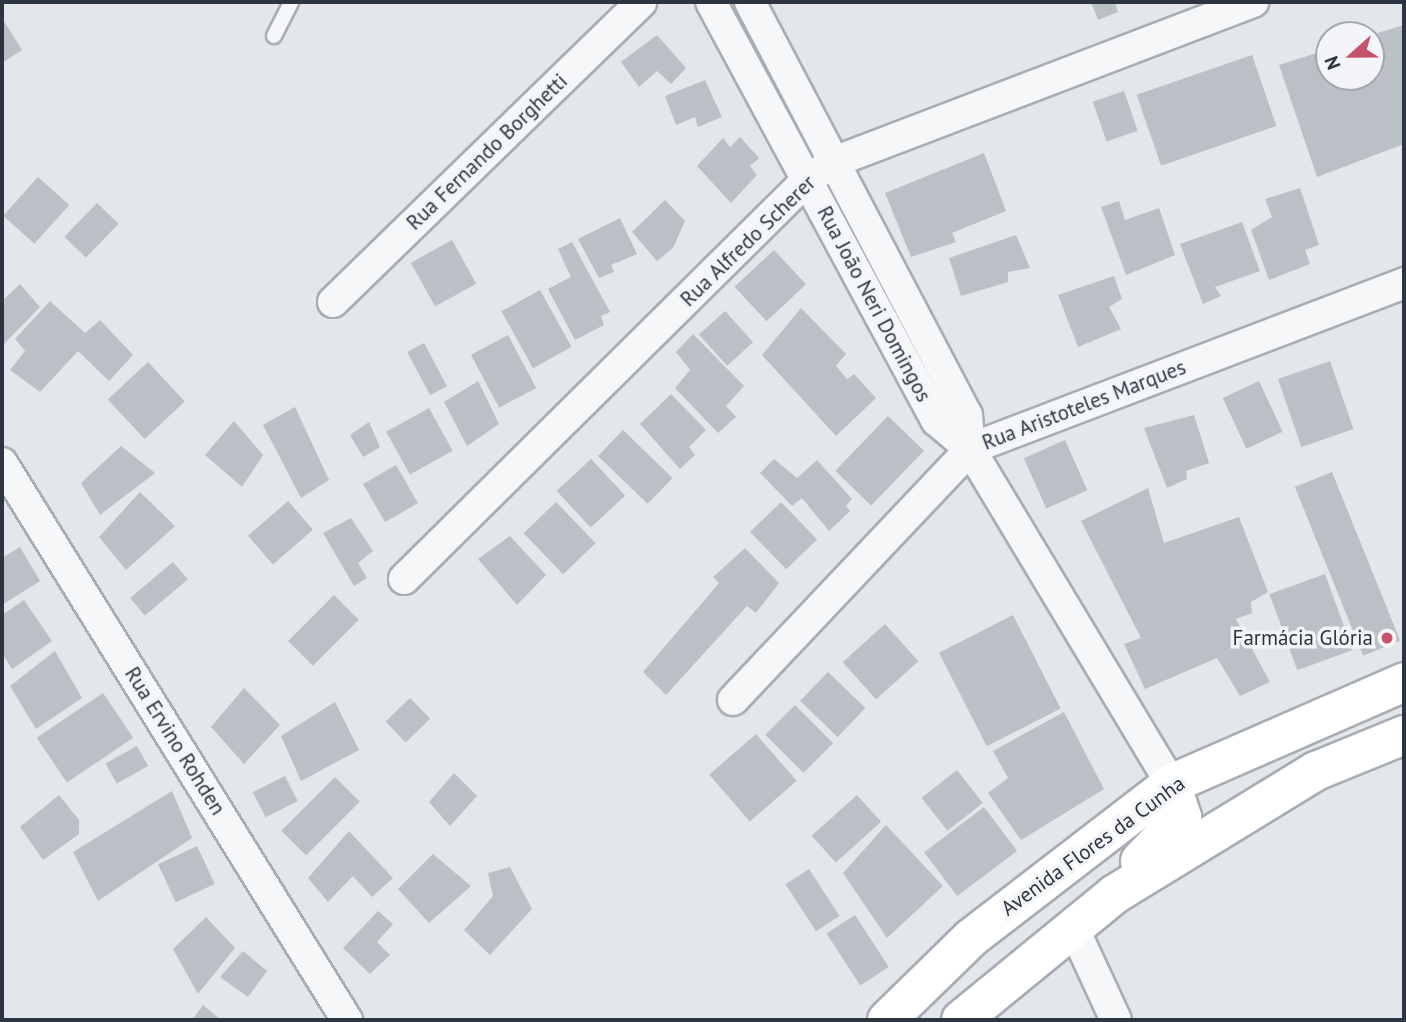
<!DOCTYPE html>
<meta charset="utf-8">
<style>
body{margin:0}
#map{position:relative;width:1406px;height:1022px;overflow:hidden;background:#e3e6ea;font-family:"PT Sans",sans-serif}
div>[style]{position:absolute}
.building>*{inset:0;background:#bbc0c7;transform-origin:0 0}
.roads{filter:drop-shadow(2px 0 #a8adb4) drop-shadow(-2px 0 #a8adb4) drop-shadow(0 2px #a8adb4) drop-shadow(0 -2px #a8adb4)}
.service>*{height:14px;margin:-7px;padding:0 7px;transform-origin:7px;border-radius:7px;background:#f6f7f9}
.minor>*{height:30px;margin:-15px;padding:0 15px;transform-origin:15px;border-radius:15px;background:#f6f7f9}
.secondary>*{height:38px;margin:-19px;padding:0 19px;transform-origin:19px;border-radius:19px;background:#fff}
.dots>*{width:19px;height:19px;translate:-50% -50%;box-sizing:border-box;border:4px solid #f3f5f8;border-radius:50%}
span{translate:-50% -50%;white-space:nowrap;text-align:center;line-height:1.15;-webkit-text-stroke:7px #f3f5f8;paint-order:stroke}
.street-label{font-size:21px;color:#2c3541}
.poi-label{font-size:21px;color:#2c3541}
.right{translate:-100% -50%;text-align:right}
.frame{position:absolute;inset:0;border:4px solid #2c3541;pointer-events:none}
.north{position:absolute;left:1315px;top:21px;width:70px;height:70px;box-sizing:border-box;background:#f3f5f8;border:2px solid #a3a8af;border-radius:50%;rotate:249deg;font-size:19px;font-weight:700;line-height:28px;text-align:center;color:#2c3541}
.north::after{content:'';display:block;margin:auto;width:24px;height:32px;background:#c4536b;clip-path:polygon(50% 0,100% 100%,50% 72%,0 100%)}
</style>
<div id="map">
<div class="building">
<div style="clip-path:polygon(1091px 2px,1115px 2px,1118px 12px,1098px 20px)"></div>
<div style="clip-path:polygon(2px 18px,22px 50px,2px 63px)"></div>
<div style="clip-path:polygon(1404px 25px,1404px 144px,1317px 177px,1279px 65px,1329px 49px,1329px 77px,1371px 77px,1371px 35px)"></div>
<div style="clip-path:polygon(657px 35px,686px 68px,671px 84px,657px 71px,639px 87px,621px 62px)"></div>
<div style="left:1252px;top:55px;width:75px;height:122px;rotate:71deg"></div>
<div style="clip-path:polygon(705px 80px,722px 117px,698px 127px,695px 117px,676px 125px,665px 96px)"></div>
<div style="left:1124px;top:91px;width:42px;height:33px;rotate:71deg"></div>
<div style="clip-path:polygon(740px 137px,759px 158px,750px 166px,757px 175px,731px 203px,697px 166px,723px 138px,730px 147px)"></div>
<div style="clip-path:polygon(984px 153px,1006px 211px,952px 233px,956px 242px,911px 257px,885px 193px)"></div>
<div style="left:38px;top:177px;width:42px;height:52px;rotate:42deg"></div>
<div style="clip-path:polygon(1300px 188px,1319px 245px,1305px 250px,1310px 264px,1269px 280px,1251px 230px,1272px 217px,1265px 199px)"></div>
<div style="clip-path:polygon(665px 200px,685px 221px,673px 248px,657px 261px,632px 232px)"></div>
<div style="clip-path:polygon(1119px 201px,1125px 220px,1159px 208px,1175px 255px,1126px 275px,1101px 207px)"></div>
<div style="left:97px;top:203px;width:30px;height:47px;rotate:44deg"></div>
<div style="clip-path:polygon(620px 218px,637px 254px,611px 265px,614px 272px,599px 278px,578px 239px)"></div>
<div style="clip-path:polygon(1242px 222px,1260px 271px,1215px 287px,1221px 296px,1203px 304px,1180px 244px)"></div>
<div style="clip-path:polygon(1016px 235px,1030px 268px,1008px 272px,1008px 282px,961px 296px,949px 258px)"></div>
<div style="left:452px;top:240px;width:50px;height:47px;rotate:61deg"></div>
<div style="clip-path:polygon(572px 242px,610px 312px,601px 316px,604px 325px,575px 340px,548px 289px,571px 277px,558px 249px)"></div>
<div style="left:774px;top:250px;width:47px;height:54px;rotate:47deg"></div>
<div style="clip-path:polygon(1114px 276px,1122px 299px,1109px 307px,1121px 329px,1078px 347px,1058px 295px)"></div>
<div style="clip-path:polygon(20px 284px,40px 307px,2px 346px,2px 301px)"></div>
<div style="left:540px;top:290px;width:65px;height:44px;rotate:61deg"></div>
<div style="clip-path:polygon(50px 301px,85px 333px,100px 320px,133px 355px,109px 381px,78px 351px,40px 392px,10px 370px,25px 351px,15px 339px)"></div>
<div style="clip-path:polygon(801px 308px,846px 354px,836px 366px,847px 379px,854px 374px,876px 398px,836px 436px,762px 355px)"></div>
<div style="left:725px;top:311px;width:42px;height:35px;rotate:48deg"></div>
<div style="clip-path:polygon(693px 334px,744px 386px,726px 406px,736px 417px,718px 433px,675px 388px,690px 370px,676px 352px)"></div>
<div style="left:508px;top:335px;width:60px;height:42px;rotate:62deg"></div>
<div style="left:424px;top:343px;width:49px;height:19px;rotate:62deg"></div>
<div style="left:1330px;top:361px;width:72px;height:55px;rotate:71deg"></div>
<div style="left:148px;top:362px;width:54px;height:55px;rotate:47deg"></div>
<div style="clip-path:polygon(478px 381px,499px 424px,467px 446px,444px 402px)"></div>
<div style="left:1259px;top:381px;width:56px;height:40px;rotate:65deg"></div>
<div style="clip-path:polygon(671px 394px,706px 430px,689px 447px,695px 455px,680px 469px,640px 424px)"></div>
<div style="clip-path:polygon(295px 407px,329px 480px,301px 498px,263px 425px)"></div>
<div style="left:429px;top:408px;width:49px;height:49px;rotate:61deg"></div>
<div style="clip-path:polygon(1194px 415px,1209px 463px,1186px 471px,1187px 479px,1167px 488px,1144px 428px)"></div>
<div style="left:888px;top:416px;width:50px;height:76px;rotate:44deg"></div>
<div style="clip-path:polygon(234px 421px,263px 455px,242px 487px,205px 455px)"></div>
<div style="clip-path:polygon(369px 422px,380px 447px,363px 457px,350px 435px)"></div>
<div style="left:623px;top:430px;width:69px;height:36px;rotate:44deg"></div>
<div style="left:1065px;top:440px;width:55px;height:45px;rotate:66deg"></div>
<div style="clip-path:polygon(121px 446px,155px 473px,100px 515px,81px 483px)"></div>
<div style="left:591px;top:459px;width:50px;height:47px;rotate:47deg"></div>
<div style="clip-path:polygon(774px 459px,797px 478px,817px 460px,852px 499px,846px 506px,850px 511px,829px 531px,802px 498px,792px 506px,760px 473px)"></div>
<div style="left:396px;top:465px;width:44px;height:38px;rotate:60deg"></div>
<div style="left:1332px;top:472px;width:182px;height:40px;rotate:68deg"></div>
<div style="clip-path:polygon(1148px 488px,1164px 543px,1239px 517px,1268px 592px,1251px 602px,1252px 613px,1236px 619px,1270px 682px,1240px 696px,1217px 658px,1145px 689px,1124px 644px,1141px 638px,1081px 521px)"></div>
<div style="clip-path:polygon(140px 492px,175px 526px,126px 570px,99px 537px)"></div>
<div style="left:288px;top:501px;width:38px;height:53px;rotate:49deg"></div>
<div style="left:556px;top:502px;width:57px;height:45px;rotate:46deg"></div>
<div style="left:781px;top:502px;width:52px;height:43px;rotate:46deg"></div>
<div style="clip-path:polygon(351px 518px,373px 551px,358px 563px,367px 578px,354px 586px,323px 533px)"></div>
<div style="clip-path:polygon(510px 536px,546px 575px,517px 605px,478px 559px)"></div>
<div style="clip-path:polygon(20px 547px,40px 581px,2px 605px,2px 558px)"></div>
<div style="clip-path:polygon(745px 548px,779px 583px,756px 613px,747px 606px,666px 695px,643px 672px,719px 583px,713px 577px)"></div>
<div style="left:173px;top:562px;width:23px;height:56px;rotate:50deg"></div>
<div style="left:1325px;top:574px;width:81px;height:59px;rotate:70deg"></div>
<div style="left:334px;top:595px;width:35px;height:65px;rotate:45deg"></div>
<div style="clip-path:polygon(24px 600px,52px 641px,12px 669px,2px 653px,2px 615px)"></div>
<div style="left:1013px;top:615px;width:105px;height:83px;rotate:63deg"></div>
<div style="left:885px;top:624px;width:50px;height:57px;rotate:48deg"></div>
<div style="clip-path:polygon(55px 651px,82px 698px,36px 729px,10px 686px)"></div>
<div style="left:828px;top:672px;width:52px;height:40px;rotate:44deg"></div>
<div style="clip-path:polygon(244px 688px,280px 725px,244px 764px,211px 727px)"></div>
<div style="left:103px;top:693px;width:54px;height:80px;rotate:56deg"></div>
<div style="left:410px;top:698px;width:29px;height:34px;rotate:46deg"></div>
<div style="clip-path:polygon(335px 702px,359px 750px,301px 781px,281px 736px)"></div>
<div style="left:795px;top:705px;width:54px;height:42px;rotate:45deg"></div>
<div style="clip-path:polygon(1064px 712px,1104px 789px,1021px 840px,988px 793px,1008px 778px,993px 751px)"></div>
<div style="left:756px;top:734px;width:62px;height:62px;rotate:49deg"></div>
<div style="left:137px;top:746px;width:23px;height:36px;rotate:61deg"></div>
<div style="left:957px;top:770px;width:42px;height:45px;rotate:52deg"></div>
<div style="clip-path:polygon(454px 773px,477px 796px,450px 826px,429px 802px)"></div>
<div style="left:285px;top:776px;width:28px;height:36px;rotate:63deg"></div>
<div style="left:335px;top:777px;width:35px;height:76px;rotate:45deg"></div>
<div style="clip-path:polygon(172px 791px,192px 838px,98px 901px,73px 852px)"></div>
<div style="clip-path:polygon(59px 795px,79px 820px,79px 834px,43px 860px,20px 827px)"></div>
<div style="left:857px;top:795px;width:36px;height:61px;rotate:48deg"></div>
<div style="left:984px;top:807px;width:55px;height:75px;rotate:53deg"></div>
<div style="clip-path:polygon(886px 825px,943px 886px,887px 938px,843px 873px)"></div>
<div style="clip-path:polygon(349px 831px,393px 878px,372px 897px,353px 876px,328px 902px,308px 878px)"></div>
<div style="left:197px;top:846px;width:42px;height:43px;rotate:65deg"></div>
<div style="clip-path:polygon(433px 854px,471px 886px,429px 923px,398px 889px)"></div>
<div style="clip-path:polygon(510px 867px,532px 909px,490px 955px,464px 930px,493px 896px,488px 873px)"></div>
<div style="left:809px;top:869px;width:56px;height:28px;rotate:57deg"></div>
<div style="clip-path:polygon(378px 911px,393px 924px,377px 942px,390px 955px,370px 974px,343px 948px)"></div>
<div style="left:855px;top:915px;width:62px;height:34px;rotate:57deg"></div>
<div style="clip-path:polygon(206px 917px,235px 948px,198px 994px,173px 949px)"></div>
<div style="clip-path:polygon(243px 951px,267px 971px,248px 997px,220px 977px)"></div>
<div style="clip-path:polygon(203px 1005px,221px 1020px,192px 1020px)"></div>
</div>
<div class="roads">
<div class="service">
<div style="left:274px;top:36px;width:38px;rotate:-63deg"></div>
</div>
<div class="minor">
<div style="left:711px;top:2px;width:476px;rotate:61.7deg"></div>
<div style="left:937px;top:421px;width:43px;rotate:40.3deg"></div>
<div style="left:970px;top:449px;width:391px;rotate:59deg"></div>
<div style="left:750px;top:2px;width:467px;rotate:62.3deg"></div>
<div style="left:967px;top:415px;width:34px;rotate:85deg"></div>
<div style="left:333px;top:302px;width:430px;rotate:-44.2deg"></div>
<div style="left:2px;top:463px;width:655px;rotate:58.23deg"></div>
<div style="left:404px;top:579px;width:567px;rotate:-44.71deg"></div>
<div style="left:807px;top:180px;width:32px;rotate:-34deg"></div>
<div style="left:834px;top:162px;width:449px;rotate:-20.9deg"></div>
<div style="left:733px;top:700px;width:345px;rotate:-46.6deg"></div>
<div style="left:970px;top:449px;width:465px;rotate:-20.9deg"></div>
<div style="left:1073px;top:927px;width:102px;rotate:65.2deg"></div>
</div>
<div class="secondary">
<div style="left:1140px;top:861px;width:61px;rotate:-46.3deg"></div>
<div style="left:1182px;top:817px;width:35px;rotate:-108deg"></div>
<div style="left:887px;top:1020px;width:117px;rotate:-44.3deg"></div>
<div style="left:971px;top:938px;width:252px;rotate:-37.6deg"></div>
<div style="left:1171px;top:784px;width:254px;rotate:-23.6deg"></div>
<div style="left:961px;top:1020px;width:199px;rotate:-39.3deg"></div>
<div style="left:1115px;top:894px;width:236px;rotate:-31.5deg"></div>
<div style="left:1316px;top:771px;width:95px;rotate:-22.2deg"></div>
</div>
</div>
<div class="dots">
<div style="left:1387px;top:638px;background:#c4536b"></div>
</div>
<div class="street-label">
<span style="left:487px;top:152px;rotate:-44deg">Rua Fernando Borghetti</span>
<span style="left:748px;top:241px;rotate:-44deg">Rua Alfredo Scherer</span>
<span style="left:874px;top:304px;rotate:62deg">Rua João Neri Domingos</span>
<span style="left:1084px;top:405px;rotate:-21deg">Rua Aristoteles Marques</span>
<span style="left:175px;top:741px;rotate:58deg">Rua Ervino Rohden</span>
<span style="left:1093px;top:846px;rotate:-36deg">Avenida Flores da Cunha</span>
</div>
<div class="poi-label">
<span class="right" style="left:1373px;top:638px">Farmácia Glória</span>
</div>
<div class="frame"></div>
<div class="north">N</div>
</div>
